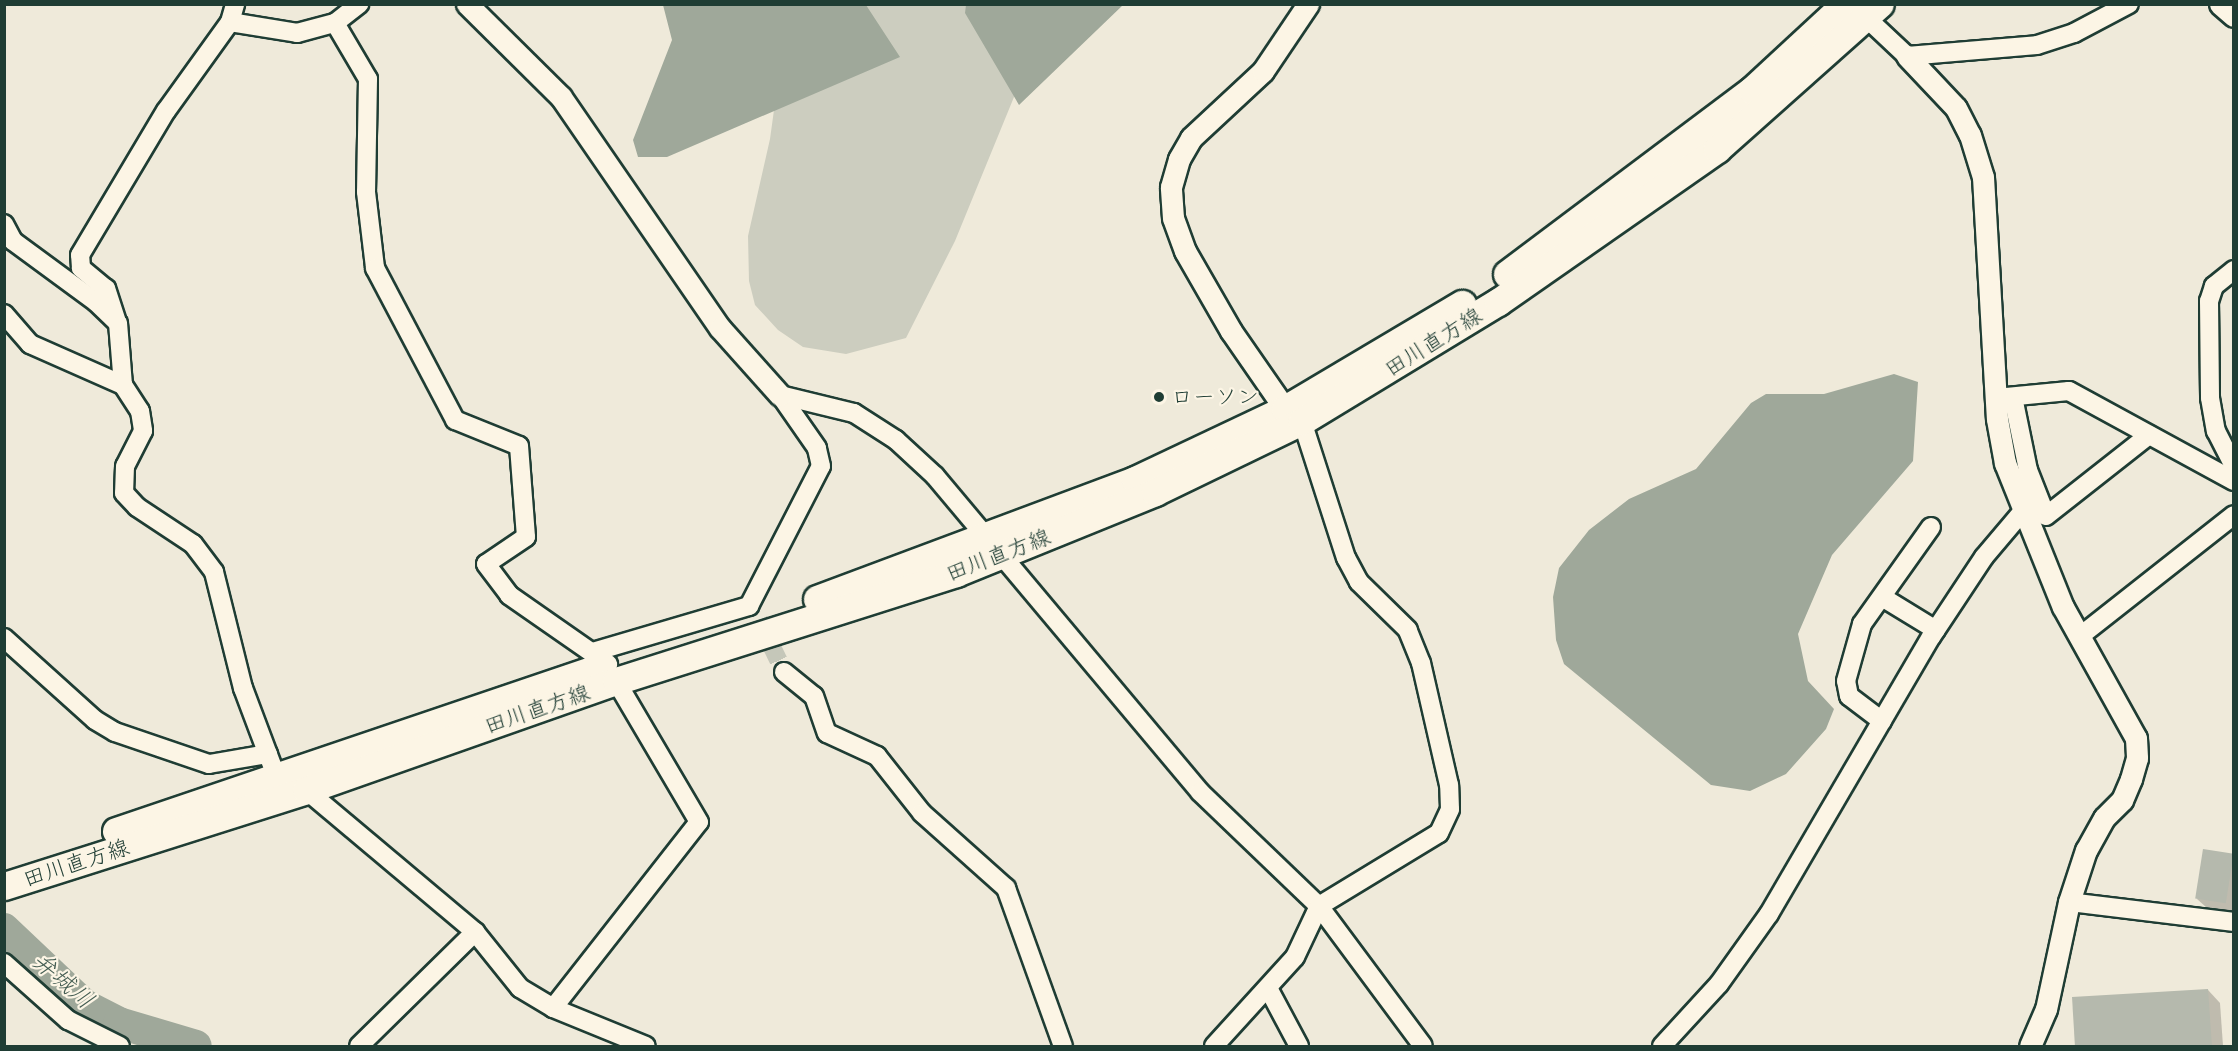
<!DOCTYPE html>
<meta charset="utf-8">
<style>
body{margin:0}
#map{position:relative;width:2238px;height:1051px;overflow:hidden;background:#efeada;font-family:Sriracha,"Klee One",sans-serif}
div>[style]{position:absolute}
.green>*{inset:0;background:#cccdbf}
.water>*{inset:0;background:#9fa89a}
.shadow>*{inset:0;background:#0003}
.river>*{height:32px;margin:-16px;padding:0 16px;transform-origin:16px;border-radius:16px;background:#9fa89a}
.building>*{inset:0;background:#b5b9ad;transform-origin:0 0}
.minor-tunnel>*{height:18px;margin-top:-9px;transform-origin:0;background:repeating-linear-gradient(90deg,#c5c7b9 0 18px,transparent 0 27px)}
.roads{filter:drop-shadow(2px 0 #1f3d34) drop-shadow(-2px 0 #1f3d34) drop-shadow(0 2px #1f3d34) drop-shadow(0 -2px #1f3d34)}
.minor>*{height:18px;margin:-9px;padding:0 9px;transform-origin:9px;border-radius:9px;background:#fcf5e5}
.tertiary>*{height:21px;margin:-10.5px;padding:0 10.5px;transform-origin:10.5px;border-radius:10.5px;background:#fcf5e5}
.primary>*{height:27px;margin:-13.5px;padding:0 13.5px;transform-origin:13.5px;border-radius:13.5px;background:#fcf5e5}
.dots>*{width:16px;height:16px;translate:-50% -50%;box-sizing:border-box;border:3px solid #fcf5e5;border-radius:50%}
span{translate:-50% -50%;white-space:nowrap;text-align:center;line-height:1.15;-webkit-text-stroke:4.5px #fcf5e5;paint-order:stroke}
.street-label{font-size:22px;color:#1f3d34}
.poi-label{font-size:22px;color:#1f3d34}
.left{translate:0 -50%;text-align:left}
.water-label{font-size:24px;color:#455d53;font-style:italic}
.frame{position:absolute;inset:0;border:6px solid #1f3d34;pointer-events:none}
</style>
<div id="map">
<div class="green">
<div style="clip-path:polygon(812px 5px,1064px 5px,1014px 97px,955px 241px,906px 338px,846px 354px,803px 347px,778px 330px,755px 305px,749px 281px,748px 236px,770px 139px,778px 81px)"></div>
</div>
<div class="water">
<div style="clip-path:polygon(663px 5px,866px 5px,900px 57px,667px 157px,638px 157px,633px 140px,672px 40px)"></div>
<div style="clip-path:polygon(966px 5px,966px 4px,1123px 5px,1019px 105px,965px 13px)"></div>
<div style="clip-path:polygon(1894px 374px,1918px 382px,1913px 461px,1832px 555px,1798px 634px,1808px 681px,1834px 709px,1826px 729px,1786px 774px,1750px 791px,1711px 785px,1564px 664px,1556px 640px,1553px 597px,1559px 568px,1589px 530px,1629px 499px,1696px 469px,1751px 403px,1766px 394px,1824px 394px)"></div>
</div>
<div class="shadow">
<div style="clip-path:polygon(2234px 856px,2234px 913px,2207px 908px,2197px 899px)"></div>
<div style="clip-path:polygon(2208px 990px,2220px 1003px,2223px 1046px,2077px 1046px)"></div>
</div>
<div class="river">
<div style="left:4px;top:929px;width:110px;rotate:43.5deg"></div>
<div style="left:84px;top:1005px;width:39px;rotate:27deg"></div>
<div style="left:119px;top:1023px;width:80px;rotate:16.6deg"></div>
</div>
<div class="building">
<div style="left:2203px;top:849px;width:31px;height:50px;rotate:9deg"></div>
<div style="clip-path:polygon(2208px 989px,2212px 1047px,2075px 1047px,2072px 997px)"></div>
</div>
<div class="minor-tunnel">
<div style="left:759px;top:620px;width:58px;rotate:64.3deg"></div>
</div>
<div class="roads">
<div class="minor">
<div style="left:1858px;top:10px;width:67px;rotate:43.2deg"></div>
<div style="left:1907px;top:56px;width:130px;rotate:-4.8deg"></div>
<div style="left:2037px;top:45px;width:39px;rotate:-18deg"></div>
<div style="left:2074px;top:33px;width:62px;rotate:-27.8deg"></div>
<div style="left:230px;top:22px;width:68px;rotate:9.3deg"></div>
<div style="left:297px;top:33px;width:39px;rotate:-15deg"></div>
<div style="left:335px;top:23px;width:65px;rotate:59.5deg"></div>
<div style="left:368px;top:79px;width:113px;rotate:91deg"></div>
<div style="left:366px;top:192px;width:77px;rotate:83.2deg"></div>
<div style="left:375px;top:268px;width:172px;rotate:62.2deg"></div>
<div style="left:455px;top:420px;width:69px;rotate:22.1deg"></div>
<div style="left:519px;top:446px;width:91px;rotate:85.6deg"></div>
<div style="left:526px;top:537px;width:48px;rotate:146deg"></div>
<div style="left:486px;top:564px;width:39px;rotate:53deg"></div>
<div style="left:509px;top:595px;width:121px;rotate:34.9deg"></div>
<div style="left:335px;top:23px;width:31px;rotate:-38deg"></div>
<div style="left:4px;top:224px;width:19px;rotate:62deg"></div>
<div style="left:13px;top:241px;width:103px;rotate:36.3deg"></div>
<div style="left:96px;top:302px;width:30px;rotate:44deg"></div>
<div style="left:118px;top:323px;width:62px;rotate:85.4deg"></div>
<div style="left:123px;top:385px;width:31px;rotate:57deg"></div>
<div style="left:140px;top:411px;width:20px;rotate:81deg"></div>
<div style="left:143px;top:431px;width:39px;rotate:117deg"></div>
<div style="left:125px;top:466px;width:27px;rotate:92deg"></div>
<div style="left:124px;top:493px;width:19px;rotate:47deg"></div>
<div style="left:137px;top:507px;width:67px;rotate:33.5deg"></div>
<div style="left:193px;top:544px;width:35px;rotate:53deg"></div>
<div style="left:214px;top:572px;width:120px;rotate:76deg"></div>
<div style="left:243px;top:688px;width:94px;rotate:69.4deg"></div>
<div style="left:276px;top:776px;width:33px;rotate:25deg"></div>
<div style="left:306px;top:790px;width:221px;rotate:40deg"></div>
<div style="left:475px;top:932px;width:72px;rotate:51.2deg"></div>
<div style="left:520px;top:988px;width:39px;rotate:31deg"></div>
<div style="left:553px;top:1008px;width:100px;rotate:22.2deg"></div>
<div style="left:2234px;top:270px;width:26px;rotate:141deg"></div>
<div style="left:2214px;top:286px;width:16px;rotate:108deg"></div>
<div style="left:2209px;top:301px;width:97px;rotate:89.4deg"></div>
<div style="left:2210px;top:398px;width:34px;rotate:80deg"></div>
<div style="left:2216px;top:431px;width:39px;rotate:63deg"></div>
<div style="left:4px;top:314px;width:40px;rotate:49deg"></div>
<div style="left:30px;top:344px;width:102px;rotate:23.8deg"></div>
<div style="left:116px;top:319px;width:32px;rotate:-108deg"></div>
<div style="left:106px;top:289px;width:33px;rotate:-140deg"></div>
<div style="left:81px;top:268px;width:13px;rotate:-94deg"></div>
<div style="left:80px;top:255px;width:168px;rotate:-59.2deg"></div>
<div style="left:166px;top:111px;width:110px;rotate:-54.3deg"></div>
<div style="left:230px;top:22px;width:19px;rotate:-74deg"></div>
<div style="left:780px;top:395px;width:76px;rotate:13.7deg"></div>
<div style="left:854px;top:413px;width:50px;rotate:32.7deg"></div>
<div style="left:896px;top:440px;width:53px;rotate:42.7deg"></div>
<div style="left:935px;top:476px;width:412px;rotate:50deg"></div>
<div style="left:1200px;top:792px;width:165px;rotate:43.8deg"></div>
<div style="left:1319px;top:906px;width:174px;rotate:53.4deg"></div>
<div style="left:2013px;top:397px;width:75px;rotate:78.4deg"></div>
<div style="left:2028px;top:470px;width:49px;rotate:68.6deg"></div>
<div style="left:2046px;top:516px;width:131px;rotate:-38.2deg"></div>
<div style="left:1996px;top:398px;width:73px;rotate:-5.5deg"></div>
<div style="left:2069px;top:391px;width:188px;rotate:28.6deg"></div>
<div style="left:1882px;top:597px;width:63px;rotate:31.4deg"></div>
<div style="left:2079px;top:637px;width:197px;rotate:-38.2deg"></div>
<div style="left:4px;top:638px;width:122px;rotate:42deg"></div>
<div style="left:95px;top:720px;width:23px;rotate:31deg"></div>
<div style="left:115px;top:732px;width:99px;rotate:18.8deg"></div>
<div style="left:209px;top:764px;width:60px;rotate:-9.6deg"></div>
<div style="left:593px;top:652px;width:163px;rotate:-16.4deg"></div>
<div style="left:749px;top:606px;width:157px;rotate:-62.8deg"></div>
<div style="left:821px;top:466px;width:18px;rotate:-103deg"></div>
<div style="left:817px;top:448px;width:65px;rotate:-124.9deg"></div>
<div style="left:784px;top:672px;width:38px;rotate:39deg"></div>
<div style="left:814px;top:696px;width:39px;rotate:71deg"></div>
<div style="left:827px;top:733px;width:55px;rotate:24.7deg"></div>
<div style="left:877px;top:756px;width:73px;rotate:51.7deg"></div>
<div style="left:922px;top:813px;width:113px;rotate:41.8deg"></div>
<div style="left:1006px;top:888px;width:168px;rotate:70.2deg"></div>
<div style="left:1882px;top:721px;width:41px;rotate:-142.9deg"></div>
<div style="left:1849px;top:696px;width:15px;rotate:-101deg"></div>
<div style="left:1846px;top:681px;width:59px;rotate:-74.3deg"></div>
<div style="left:1862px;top:624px;width:119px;rotate:-54.6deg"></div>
<div style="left:2069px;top:902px;width:166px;rotate:6.9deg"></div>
<div style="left:4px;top:963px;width:86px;rotate:41.7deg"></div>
<div style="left:68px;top:1020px;width:58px;rotate:26.6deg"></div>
<div style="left:1268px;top:988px;width:66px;rotate:61.9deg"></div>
<div style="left:553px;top:1008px;width:236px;rotate:-51.9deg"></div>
<div style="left:699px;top:822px;width:164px;rotate:-120.5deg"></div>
<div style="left:359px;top:1046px;width:163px;rotate:-44.5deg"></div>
<div style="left:1214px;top:1046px;width:120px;rotate:-47.7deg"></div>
<div style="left:1295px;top:957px;width:56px;rotate:-64.8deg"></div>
<div style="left:1319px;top:906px;width:140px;rotate:-31.3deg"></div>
<div style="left:1439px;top:833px;width:26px;rotate:-65deg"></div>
<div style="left:1450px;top:809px;width:24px;rotate:-92deg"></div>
<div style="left:1449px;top:785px;width:125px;rotate:-102.9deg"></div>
<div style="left:1421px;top:663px;width:35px;rotate:-112deg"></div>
<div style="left:1408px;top:630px;width:69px;rotate:-135.6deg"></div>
<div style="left:1359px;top:582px;width:27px;rotate:-118deg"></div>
<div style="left:1346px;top:558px;width:144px;rotate:-107.8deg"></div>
<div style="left:1302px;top:421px;width:10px;rotate:-143deg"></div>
<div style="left:1662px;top:1046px;width:84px;rotate:-47.4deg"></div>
<div style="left:1719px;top:984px;width:86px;rotate:-54.5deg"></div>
<div style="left:1769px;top:914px;width:321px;rotate:-59.7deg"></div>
<div style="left:1931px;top:637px;width:96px;rotate:-56.5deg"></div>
<div style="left:1984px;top:557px;width:59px;rotate:-49.8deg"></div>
</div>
<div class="tertiary">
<div style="left:467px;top:4px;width:132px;rotate:44.7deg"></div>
<div style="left:561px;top:97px;width:280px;rotate:55.5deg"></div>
<div style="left:720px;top:328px;width:90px;rotate:48.2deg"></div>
<div style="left:2220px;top:4px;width:18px;rotate:41deg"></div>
<div style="left:1907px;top:56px;width:71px;rotate:46.7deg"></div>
<div style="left:1956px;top:108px;width:30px;rotate:63deg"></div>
<div style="left:1970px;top:135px;width:44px;rotate:72.8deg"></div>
<div style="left:1983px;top:177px;width:242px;rotate:86.7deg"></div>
<div style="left:1997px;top:419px;width:45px;rotate:79.7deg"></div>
<div style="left:2005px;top:463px;width:155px;rotate:68.1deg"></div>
<div style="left:2063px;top:607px;width:150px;rotate:60.9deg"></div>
<div style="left:2136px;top:738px;width:20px;rotate:87deg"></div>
<div style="left:2137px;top:758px;width:22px;rotate:106deg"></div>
<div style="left:2131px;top:779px;width:23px;rotate:113deg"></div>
<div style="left:2122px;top:800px;width:25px;rotate:135deg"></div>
<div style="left:2104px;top:818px;width:37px;rotate:119deg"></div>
<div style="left:2086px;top:850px;width:55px;rotate:108.1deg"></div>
<div style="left:2069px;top:902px;width:109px;rotate:102.1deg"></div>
<div style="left:2046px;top:1009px;width:40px;rotate:113.4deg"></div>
<div style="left:1285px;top:409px;width:95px;rotate:-124.7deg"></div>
<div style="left:1231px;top:331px;width:92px;rotate:-119.9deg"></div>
<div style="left:1185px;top:251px;width:35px;rotate:-110deg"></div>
<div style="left:1173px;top:218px;width:31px;rotate:-94deg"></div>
<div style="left:1171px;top:187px;width:29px;rotate:-74deg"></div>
<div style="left:1179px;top:159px;width:24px;rotate:-60deg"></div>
<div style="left:1191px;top:138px;width:98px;rotate:-42.9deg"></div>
<div style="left:1263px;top:71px;width:81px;rotate:-56.1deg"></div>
</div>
<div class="primary">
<div style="left:1507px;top:274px;width:306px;rotate:-36.9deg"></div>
<div style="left:1752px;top:90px;width:127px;rotate:-42.8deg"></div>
<div style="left:817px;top:599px;width:340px;rotate:-20.5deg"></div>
<div style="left:1135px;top:480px;width:166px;rotate:-25.3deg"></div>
<div style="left:1285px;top:409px;width:206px;rotate:-30.7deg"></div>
<div style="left:116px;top:831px;width:508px;rotate:-18.72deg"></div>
<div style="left:4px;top:886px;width:317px;rotate:-17.6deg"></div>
<div style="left:306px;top:790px;width:329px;rotate:-19.4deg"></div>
<div style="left:616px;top:681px;width:357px;rotate:-17.6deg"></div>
<div style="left:956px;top:573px;width:215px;rotate:-22.1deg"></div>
<div style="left:1155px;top:492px;width:163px;rotate:-25.8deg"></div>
<div style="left:1302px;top:421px;width:229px;rotate:-31.3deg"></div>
<div style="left:1498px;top:302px;width:267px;rotate:-34.9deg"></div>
<div style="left:1717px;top:149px;width:218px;rotate:-41.7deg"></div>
</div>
</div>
<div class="dots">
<div style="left:1159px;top:397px;background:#1f3d34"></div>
</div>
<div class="street-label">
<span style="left:1433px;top:342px;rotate:-32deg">田川直方線</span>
<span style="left:998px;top:555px;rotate:-21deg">田川直方線</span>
<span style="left:537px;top:709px;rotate:-19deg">田川直方線</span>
<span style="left:76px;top:863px;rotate:-18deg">田川直方線</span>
</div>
<div class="poi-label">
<span class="left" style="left:1171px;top:397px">ローソン</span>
</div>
<div class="water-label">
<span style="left:63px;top:981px;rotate:41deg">弁城川</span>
</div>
<div class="frame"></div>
</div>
